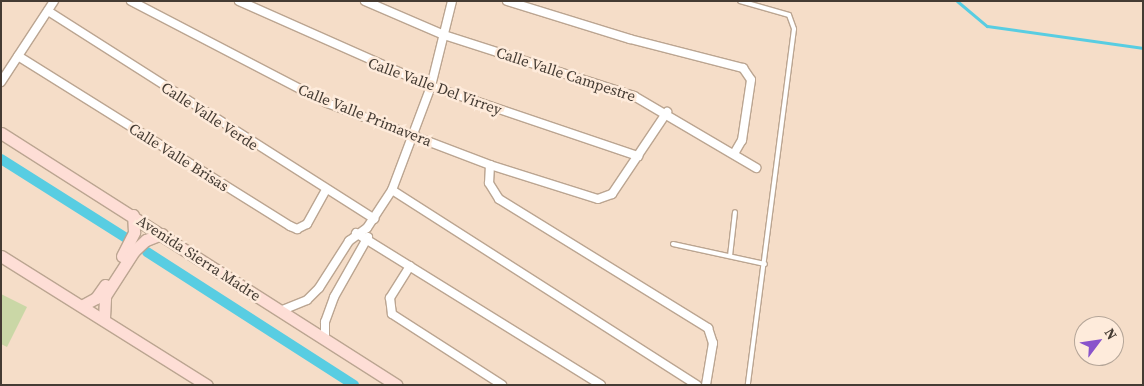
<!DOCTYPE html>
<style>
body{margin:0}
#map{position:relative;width:1144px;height:386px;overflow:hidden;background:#f5ddc8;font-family:"Source Serif 4",serif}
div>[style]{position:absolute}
.green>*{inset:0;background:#cad7a6}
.stream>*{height:3px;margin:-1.5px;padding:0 1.5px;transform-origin:1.5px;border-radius:1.5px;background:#58cde2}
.canal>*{height:10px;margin:-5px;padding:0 5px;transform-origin:5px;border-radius:5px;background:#58cde2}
.roads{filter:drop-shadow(1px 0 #bba591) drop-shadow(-1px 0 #bba591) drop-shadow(0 1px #bba591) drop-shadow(0 -1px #bba591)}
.lane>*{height:4px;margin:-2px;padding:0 2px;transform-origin:2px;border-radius:2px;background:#fff}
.street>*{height:8px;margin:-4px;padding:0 4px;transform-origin:4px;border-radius:4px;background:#fff}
.secondary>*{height:11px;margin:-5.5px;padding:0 5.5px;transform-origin:5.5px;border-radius:5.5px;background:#feded6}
span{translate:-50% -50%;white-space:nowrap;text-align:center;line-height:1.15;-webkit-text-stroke:5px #feebdb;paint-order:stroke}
.street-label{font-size:15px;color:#443b33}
.frame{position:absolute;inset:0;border:2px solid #443b33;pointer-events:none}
.north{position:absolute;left:1074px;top:316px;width:50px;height:50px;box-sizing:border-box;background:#feebdb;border:1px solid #b4a598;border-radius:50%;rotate:59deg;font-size:14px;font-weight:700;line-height:20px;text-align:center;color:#443b33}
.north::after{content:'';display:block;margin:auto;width:18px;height:22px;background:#8953cb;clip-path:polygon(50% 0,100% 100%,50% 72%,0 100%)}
</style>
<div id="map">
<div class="green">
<div style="clip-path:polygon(1px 294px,27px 307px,7px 347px,1px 344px)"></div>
</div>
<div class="stream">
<div style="left:957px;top:1px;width:39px;rotate:40deg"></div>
<div style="left:987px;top:26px;width:158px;rotate:8deg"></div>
</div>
<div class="canal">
<div style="left:1px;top:159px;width:148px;rotate:32.3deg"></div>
<div style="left:147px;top:252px;width:246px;rotate:32.7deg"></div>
</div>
<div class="roads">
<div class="lane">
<div style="left:740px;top:1px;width:51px;rotate:15.9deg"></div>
<div style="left:789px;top:15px;width:15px;rotate:70deg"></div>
<div style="left:794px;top:29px;width:359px;rotate:97.4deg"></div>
<div style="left:673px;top:244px;width:94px;rotate:12.3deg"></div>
<div style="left:730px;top:256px;width:44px;rotate:-83.5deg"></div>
</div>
<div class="street">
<div style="left:131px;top:1px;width:221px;rotate:27.5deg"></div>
<div style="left:327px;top:103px;width:174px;rotate:20.8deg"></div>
<div style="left:490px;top:165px;width:113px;rotate:17.5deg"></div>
<div style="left:598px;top:199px;width:15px;rotate:-20deg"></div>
<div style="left:612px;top:194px;width:99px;rotate:-56.1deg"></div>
<div style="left:239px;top:1px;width:210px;rotate:23.9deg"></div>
<div style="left:431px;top:86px;width:219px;rotate:18.7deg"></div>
<div style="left:365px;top:1px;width:86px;rotate:23.3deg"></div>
<div style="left:444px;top:35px;width:200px;rotate:17.8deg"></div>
<div style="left:634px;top:96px;width:142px;rotate:30.5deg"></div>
<div style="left:507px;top:1px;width:129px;rotate:17.2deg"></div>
<div style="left:630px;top:39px;width:117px;rotate:14.4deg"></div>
<div style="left:743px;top:68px;width:14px;rotate:56deg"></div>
<div style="left:751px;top:80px;width:61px;rotate:98.5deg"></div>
<div style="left:742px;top:140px;width:16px;rotate:120deg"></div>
<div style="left:48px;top:11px;width:387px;rotate:32.5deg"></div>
<div style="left:18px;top:56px;width:321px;rotate:32deg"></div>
<div style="left:290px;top:226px;width:8px;rotate:23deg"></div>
<div style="left:297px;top:229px;width:11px;rotate:-27deg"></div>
<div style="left:307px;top:224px;width:39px;rotate:-61deg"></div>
<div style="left:1px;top:82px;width:97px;rotate:-56.8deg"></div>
<div style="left:490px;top:165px;width:18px;rotate:93deg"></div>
<div style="left:489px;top:183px;width:19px;rotate:58deg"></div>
<div style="left:499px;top:199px;width:246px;rotate:31.7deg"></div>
<div style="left:708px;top:328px;width:16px;rotate:72deg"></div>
<div style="left:713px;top:343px;width:43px;rotate:99.5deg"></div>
<div style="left:392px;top:190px;width:362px;rotate:32.6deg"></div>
<div style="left:356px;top:233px;width:288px;rotate:31.8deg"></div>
<div style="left:410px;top:266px;width:38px;rotate:122deg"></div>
<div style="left:390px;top:298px;width:16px;rotate:83deg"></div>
<div style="left:392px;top:314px;width:131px;rotate:32.8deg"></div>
<div style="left:280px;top:311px;width:29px;rotate:-22deg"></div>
<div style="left:307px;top:300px;width:17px;rotate:-45deg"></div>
<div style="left:319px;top:288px;width:56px;rotate:-57.4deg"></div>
<div style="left:349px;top:241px;width:22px;rotate:-36deg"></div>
<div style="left:367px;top:228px;width:45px;rotate:-56.7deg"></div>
<div style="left:392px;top:190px;width:111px;rotate:-69.4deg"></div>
<div style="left:431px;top:86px;width:88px;rotate:-76.1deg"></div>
<div style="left:325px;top:340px;width:18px;rotate:-90deg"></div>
<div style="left:325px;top:322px;width:27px;rotate:-70deg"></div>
<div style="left:334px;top:297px;width:69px;rotate:-60.5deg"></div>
</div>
<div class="secondary">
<div style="left:1px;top:133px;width:469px;rotate:32.5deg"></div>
<div style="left:1px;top:256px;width:243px;rotate:32.1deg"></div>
<div style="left:122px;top:256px;width:27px;rotate:-63deg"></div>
<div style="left:134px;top:232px;width:17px;rotate:-93deg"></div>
<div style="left:83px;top:305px;width:15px;rotate:-28deg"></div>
<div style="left:96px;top:298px;width:16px;rotate:-55deg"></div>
<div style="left:104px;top:318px;width:22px;rotate:-87deg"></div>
<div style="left:105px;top:296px;width:54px;rotate:-57.2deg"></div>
<div style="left:134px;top:251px;width:16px;rotate:-43deg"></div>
<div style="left:146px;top:240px;width:17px;rotate:-21deg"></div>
</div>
</div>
<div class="street-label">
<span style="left:566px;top:74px;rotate:18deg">Calle Valle Campestre</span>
<span style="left:435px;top:86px;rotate:20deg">Calle Valle Del Virrey</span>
<span style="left:365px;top:115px;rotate:22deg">Calle Valle Primavera</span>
<span style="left:210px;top:116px;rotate:33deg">Calle Valle Verde</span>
<span style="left:179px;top:157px;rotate:32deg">Calle Valle Brisas</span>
<span style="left:199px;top:258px;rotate:33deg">Avenida Sierra Madre</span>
</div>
<div class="frame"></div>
<div class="north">N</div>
</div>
